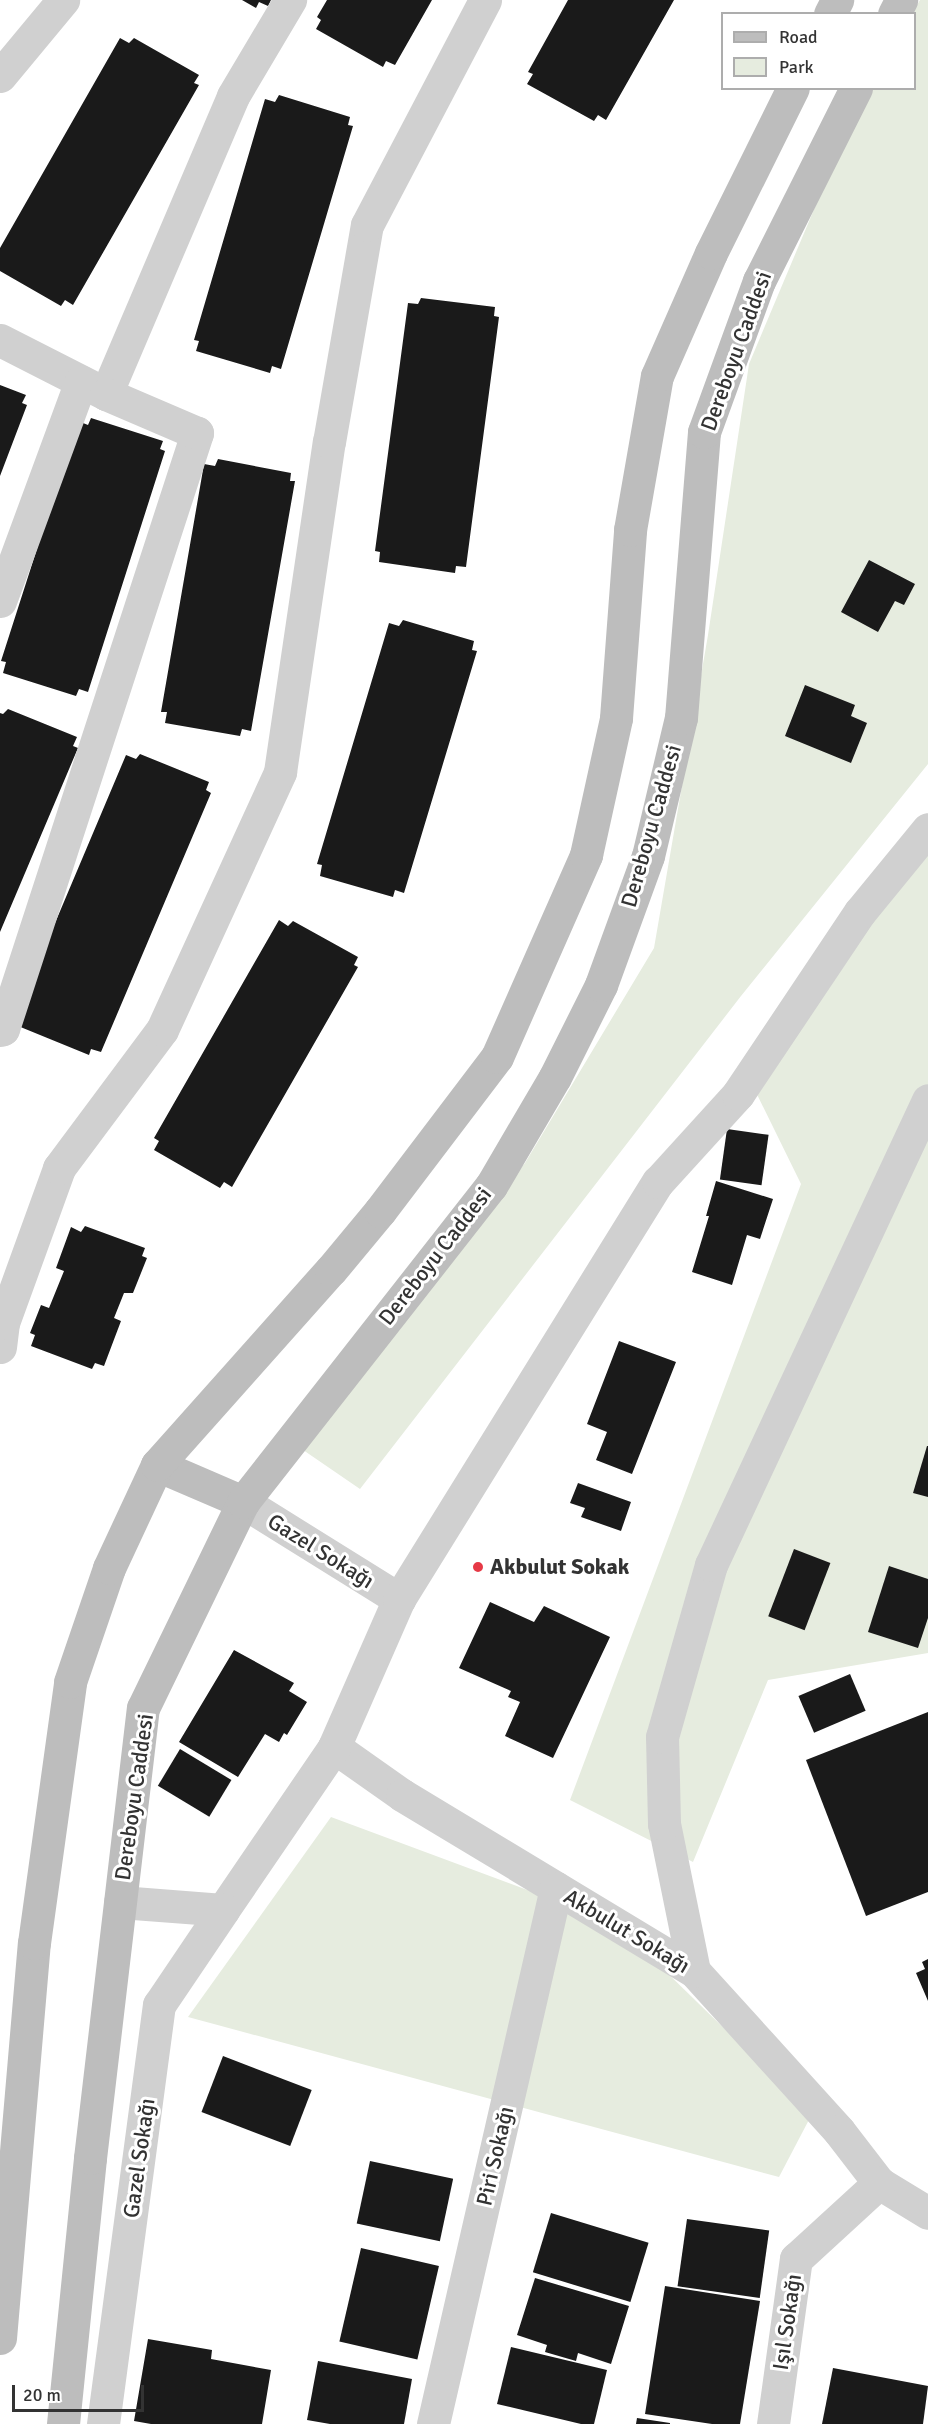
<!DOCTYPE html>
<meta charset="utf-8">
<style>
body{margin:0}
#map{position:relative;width:928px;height:2424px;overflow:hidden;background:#fff;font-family:Signika,sans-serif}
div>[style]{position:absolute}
.green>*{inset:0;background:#e6ecdf}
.building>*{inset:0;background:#1a1a1a;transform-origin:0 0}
.minor>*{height:33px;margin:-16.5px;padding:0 16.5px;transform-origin:16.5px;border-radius:16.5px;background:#d0d0d0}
.secondary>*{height:33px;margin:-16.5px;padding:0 16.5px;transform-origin:16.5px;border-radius:16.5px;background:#bdbdbd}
.dots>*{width:16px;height:16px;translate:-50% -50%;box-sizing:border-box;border:3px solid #fff;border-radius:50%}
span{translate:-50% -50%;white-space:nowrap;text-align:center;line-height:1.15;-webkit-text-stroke:6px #fff;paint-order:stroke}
.street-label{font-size:22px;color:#333}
.poi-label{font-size:22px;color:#333;font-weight:700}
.left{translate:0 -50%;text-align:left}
.legend{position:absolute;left:721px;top:12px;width:195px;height:78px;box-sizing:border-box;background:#fff;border:2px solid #adadad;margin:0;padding:8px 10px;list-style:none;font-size:18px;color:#333}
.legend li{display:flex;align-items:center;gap:12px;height:30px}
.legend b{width:30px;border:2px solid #adadad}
.scale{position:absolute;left:12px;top:2385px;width:132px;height:27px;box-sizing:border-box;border:3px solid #333;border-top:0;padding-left:8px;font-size:18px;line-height:21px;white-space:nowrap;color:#333;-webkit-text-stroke:4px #fff;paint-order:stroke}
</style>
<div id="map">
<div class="green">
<div style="clip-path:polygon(920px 0,928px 0,928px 764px,741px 996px,360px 1489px,290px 1441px,525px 1163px,654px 948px,708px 635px,749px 364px,839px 150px,872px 89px,914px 88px,912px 13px)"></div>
<div style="clip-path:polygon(928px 838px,928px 1653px,768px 1680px,693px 1862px,570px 1800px,801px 1184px,747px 1074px)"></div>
<div style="clip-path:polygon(331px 1817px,616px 1923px,812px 2114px,779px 2177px,188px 2017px)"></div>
</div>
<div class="building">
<div style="clip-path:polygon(242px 0,271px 0,268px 6px,259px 2px,256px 8px)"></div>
<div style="clip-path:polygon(327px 0,432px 0,395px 65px,386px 61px,383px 67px,316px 29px,321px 20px,317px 17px)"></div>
<div style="clip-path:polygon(568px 0,674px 0,606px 120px,598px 115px,594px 121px,527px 84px,533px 74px,528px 72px)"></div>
<div style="clip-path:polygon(120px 38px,129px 43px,134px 38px,199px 75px,194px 83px,199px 85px,73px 305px,65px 300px,61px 306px,0 271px,0 248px)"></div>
<div style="clip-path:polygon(279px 95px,350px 117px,348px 125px,353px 126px,281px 369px,272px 366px,270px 373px,196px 351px,199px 341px,194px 340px,265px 99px,275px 102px)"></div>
<div style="clip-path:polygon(421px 298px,495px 307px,494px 316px,499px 317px,466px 567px,456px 566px,455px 573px,379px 562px,380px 552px,375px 551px,408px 303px,418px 304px)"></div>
<div style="clip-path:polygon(0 385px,26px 395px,22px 403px,27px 405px,0 476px)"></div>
<div style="clip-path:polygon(91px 418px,163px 441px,160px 449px,165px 451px,88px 692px,79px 689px,76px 696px,3px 673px,6px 662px,1px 661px,78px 421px,88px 425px)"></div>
<div style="clip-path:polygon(218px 459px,291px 473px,290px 481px,295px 481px,251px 731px,242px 729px,240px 736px,165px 723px,167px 712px,161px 712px,204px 464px,215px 466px)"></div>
<div style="clip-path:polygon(869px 560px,915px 584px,904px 605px,895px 601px,878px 632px,841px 612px)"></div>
<div style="clip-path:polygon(403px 620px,474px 641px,472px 650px,477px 651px,404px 893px,395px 890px,393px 897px,320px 876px,322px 865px,317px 864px,389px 623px,399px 626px)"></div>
<div style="clip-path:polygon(805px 685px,855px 705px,851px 716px,867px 723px,851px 763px,785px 736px)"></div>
<div style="clip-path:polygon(8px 709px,77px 737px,73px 746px,78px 748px,0 932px,0 713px,3px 714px)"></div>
<div style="clip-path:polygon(140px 754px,209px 782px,206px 790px,211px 793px,101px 1052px,91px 1049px,89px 1055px,18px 1026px,17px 1013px,126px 755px,136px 759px)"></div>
<div style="clip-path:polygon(279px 920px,288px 926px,293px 921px,358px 957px,354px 965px,358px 967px,232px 1187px,224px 1182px,220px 1188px,154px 1150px,159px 1141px,154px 1138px)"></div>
<div style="left:727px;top:1129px;width:42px;height:51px;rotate:8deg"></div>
<div style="clip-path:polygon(716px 1181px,773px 1199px,760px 1239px,747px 1235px,732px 1285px,692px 1272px,709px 1216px,706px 1216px)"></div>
<div style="clip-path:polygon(85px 1226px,145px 1248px,142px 1256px,147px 1258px,133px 1293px,124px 1293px,114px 1318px,121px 1321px,104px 1366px,95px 1363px,92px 1369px,31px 1346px,35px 1335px,30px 1333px,41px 1305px,49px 1308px,64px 1271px,56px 1268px,71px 1227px,81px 1232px)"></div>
<div style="clip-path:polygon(619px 1341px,676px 1362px,632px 1474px,596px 1460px,607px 1432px,587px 1424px)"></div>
<div style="clip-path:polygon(927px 1446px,928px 1446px,928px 1497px,913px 1493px)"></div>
<div style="clip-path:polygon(578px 1483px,631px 1502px,621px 1531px,581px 1517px,585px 1508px,570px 1503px)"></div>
<div style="left:794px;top:1549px;width:39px;height:72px;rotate:21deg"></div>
<div style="clip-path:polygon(889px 1566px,928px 1579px,928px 1618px,918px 1648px,868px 1632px)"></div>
<div style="clip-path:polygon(490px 1602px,534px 1622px,544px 1606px,610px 1637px,553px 1758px,505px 1736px,520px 1702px,508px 1697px,511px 1691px,459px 1668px)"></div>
<div style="clip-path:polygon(234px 1650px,294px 1683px,289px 1691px,307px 1702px,287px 1735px,284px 1733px,279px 1742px,265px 1734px,238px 1777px,179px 1742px)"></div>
<div style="left:850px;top:1674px;width:40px;height:56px;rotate:67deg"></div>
<div style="clip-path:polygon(928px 1712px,928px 1892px,866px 1916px,806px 1760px)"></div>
<div style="left:180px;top:1749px;width:60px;height:43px;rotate:31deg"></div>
<div style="clip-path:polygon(928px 1959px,928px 2001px,916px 1973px,925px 1969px,922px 1962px)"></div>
<div style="left:223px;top:2056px;width:95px;height:60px;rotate:21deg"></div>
<div style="left:370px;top:2161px;width:85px;height:64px;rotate:12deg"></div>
<div style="left:551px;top:2213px;width:102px;height:62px;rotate:17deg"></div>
<div style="left:687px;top:2219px;width:83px;height:68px;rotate:8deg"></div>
<div style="left:361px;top:2248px;width:80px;height:96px;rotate:13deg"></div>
<div style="clip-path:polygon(535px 2278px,629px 2306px,611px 2364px,578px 2353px,576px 2361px,545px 2352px,547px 2345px,517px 2335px)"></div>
<div style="clip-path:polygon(665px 2286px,760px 2301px,740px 2424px,712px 2424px,645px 2414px)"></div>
<div style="clip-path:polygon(148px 2339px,212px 2350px,211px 2359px,271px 2370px,262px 2424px,151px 2424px,134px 2421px)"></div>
<div style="clip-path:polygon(511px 2347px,607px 2370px,594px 2424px,581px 2424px,497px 2404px)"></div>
<div style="clip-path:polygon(318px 2361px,412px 2379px,404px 2424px,330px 2424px,307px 2420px)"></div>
<div style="clip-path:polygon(833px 2368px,928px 2386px,923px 2424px,822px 2424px)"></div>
<div style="clip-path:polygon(637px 2418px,670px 2423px,670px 2424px,636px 2424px)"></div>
</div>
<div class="minor">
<div style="left:0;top:76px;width:99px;rotate:-50.3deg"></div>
<div style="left:0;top:340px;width:119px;rotate:27deg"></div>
<div style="left:106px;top:394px;width:324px;rotate:-66.9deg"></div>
<div style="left:233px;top:96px;width:112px;rotate:-59.3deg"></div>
<div style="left:0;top:601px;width:234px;rotate:-69.8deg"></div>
<div style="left:0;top:1030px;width:3px;rotate:-18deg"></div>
<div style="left:3px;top:1029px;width:627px;rotate:-71.97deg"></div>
<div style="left:197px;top:433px;width:99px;rotate:-156.8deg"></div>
<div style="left:0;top:1347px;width:24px;rotate:-83deg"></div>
<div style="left:3px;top:1323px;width:165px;rotate:-70.1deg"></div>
<div style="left:59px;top:1168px;width:172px;rotate:-53.3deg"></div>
<div style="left:162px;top:1030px;width:284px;rotate:-65.4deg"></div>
<div style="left:280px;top:772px;width:334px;rotate:-81.6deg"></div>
<div style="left:329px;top:442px;width:220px;rotate:-80.1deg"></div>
<div style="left:367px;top:225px;width:254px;rotate:-62.3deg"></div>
<div style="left:243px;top:1502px;width:184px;rotate:31.9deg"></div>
<div style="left:334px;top:1747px;width:83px;rotate:35.2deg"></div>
<div style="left:402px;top:1795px;width:341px;rotate:31.1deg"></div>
<div style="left:694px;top:1971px;width:216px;rotate:47.8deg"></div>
<div style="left:839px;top:2131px;width:66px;rotate:52.4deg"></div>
<div style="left:879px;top:2183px;width:57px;rotate:31.5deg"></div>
<div style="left:120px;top:1902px;width:103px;rotate:4.4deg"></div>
<div style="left:223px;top:1910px;width:197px;rotate:-55.7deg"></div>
<div style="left:334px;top:1747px;width:162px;rotate:-66.3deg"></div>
<div style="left:399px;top:1599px;width:491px;rotate:-58.2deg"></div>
<div style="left:658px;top:1182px;width:119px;rotate:-47.7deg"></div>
<div style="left:738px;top:1094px;width:219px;rotate:-56.2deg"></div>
<div style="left:860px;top:912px;width:107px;rotate:-50.7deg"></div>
<div style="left:694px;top:1971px;width:150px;rotate:-101.5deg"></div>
<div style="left:664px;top:1824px;width:87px;rotate:-91.3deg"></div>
<div style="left:662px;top:1737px;width:179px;rotate:-74.1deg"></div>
<div style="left:711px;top:1565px;width:513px;rotate:-64.98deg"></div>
<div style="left:103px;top:2424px;width:423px;rotate:-82.4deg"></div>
<div style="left:159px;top:2005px;width:115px;rotate:-56deg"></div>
<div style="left:433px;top:2424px;width:550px;rotate:-77.08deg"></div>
<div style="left:773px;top:2424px;width:167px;rotate:-82.1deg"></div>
<div style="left:796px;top:2259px;width:113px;rotate:-42.5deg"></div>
</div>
<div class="secondary">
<div style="left:830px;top:14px;width:16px;rotate:-63deg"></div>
<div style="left:894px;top:14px;width:16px;rotate:-63deg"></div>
<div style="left:157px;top:1465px;width:94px;rotate:23.3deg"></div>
<div style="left:0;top:2338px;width:396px;rotate:-85.1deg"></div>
<div style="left:34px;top:1943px;width:263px;rotate:-82.1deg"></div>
<div style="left:70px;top:1682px;width:120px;rotate:-71.1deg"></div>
<div style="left:109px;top:1568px;width:114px;rotate:-65deg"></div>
<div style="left:157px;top:1465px;width:261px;rotate:-48.3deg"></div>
<div style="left:331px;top:1270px;width:77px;rotate:-50.3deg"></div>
<div style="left:380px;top:1211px;width:193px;rotate:-52.8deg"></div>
<div style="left:497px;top:1057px;width:221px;rotate:-66.2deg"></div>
<div style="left:586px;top:855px;width:140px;rotate:-77.6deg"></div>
<div style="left:616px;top:718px;width:189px;rotate:-85.7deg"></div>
<div style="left:630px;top:530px;width:156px;rotate:-80.1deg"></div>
<div style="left:657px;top:376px;width:134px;rotate:-66.3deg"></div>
<div style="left:711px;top:253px;width:184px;rotate:-63.6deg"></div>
<div style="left:63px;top:2424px;width:267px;rotate:-84.2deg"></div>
<div style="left:90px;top:2158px;width:453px;rotate:-83.3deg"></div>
<div style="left:143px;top:1708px;width:229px;rotate:-64.1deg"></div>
<div style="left:243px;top:1502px;width:402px;rotate:-51.9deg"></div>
<div style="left:491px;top:1186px;width:126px;rotate:-59.6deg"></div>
<div style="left:555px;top:1077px;width:103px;rotate:-63.4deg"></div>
<div style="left:601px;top:985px;width:137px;rotate:-70deg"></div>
<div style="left:648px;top:856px;width:142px;rotate:-76.6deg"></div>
<div style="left:681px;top:718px;width:287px;rotate:-85.4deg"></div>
<div style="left:704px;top:432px;width:161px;rotate:-70deg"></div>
<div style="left:759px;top:281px;width:216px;rotate:-63.3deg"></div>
</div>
<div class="dots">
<div style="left:478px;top:1567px;background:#e63946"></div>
</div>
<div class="street-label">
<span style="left:736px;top:351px;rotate:-70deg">Dereboyu Caddesi</span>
<span style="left:651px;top:826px;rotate:-74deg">Dereboyu Caddesi</span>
<span style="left:435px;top:1256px;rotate:-52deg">Dereboyu Caddesi</span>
<span style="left:321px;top:1551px;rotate:32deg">Gazel Sokağı</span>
<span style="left:134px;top:1797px;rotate:-82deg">Dereboyu Caddesi</span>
<span style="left:627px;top:1931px;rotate:31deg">Akbulut Sokağı</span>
<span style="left:495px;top:2156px;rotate:-77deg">Piri Sokağı</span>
<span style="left:139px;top:2158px;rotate:-82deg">Gazel Sokağı</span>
<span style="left:787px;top:2322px;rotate:-82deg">Işıl Sokağı</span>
</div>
<div class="poi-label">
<span class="left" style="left:490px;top:1567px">Akbulut Sokak</span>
</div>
<ul class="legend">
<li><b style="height:8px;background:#bdbdbd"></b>Road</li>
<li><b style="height:16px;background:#e6ecdf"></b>Park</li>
</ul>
<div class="scale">20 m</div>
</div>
